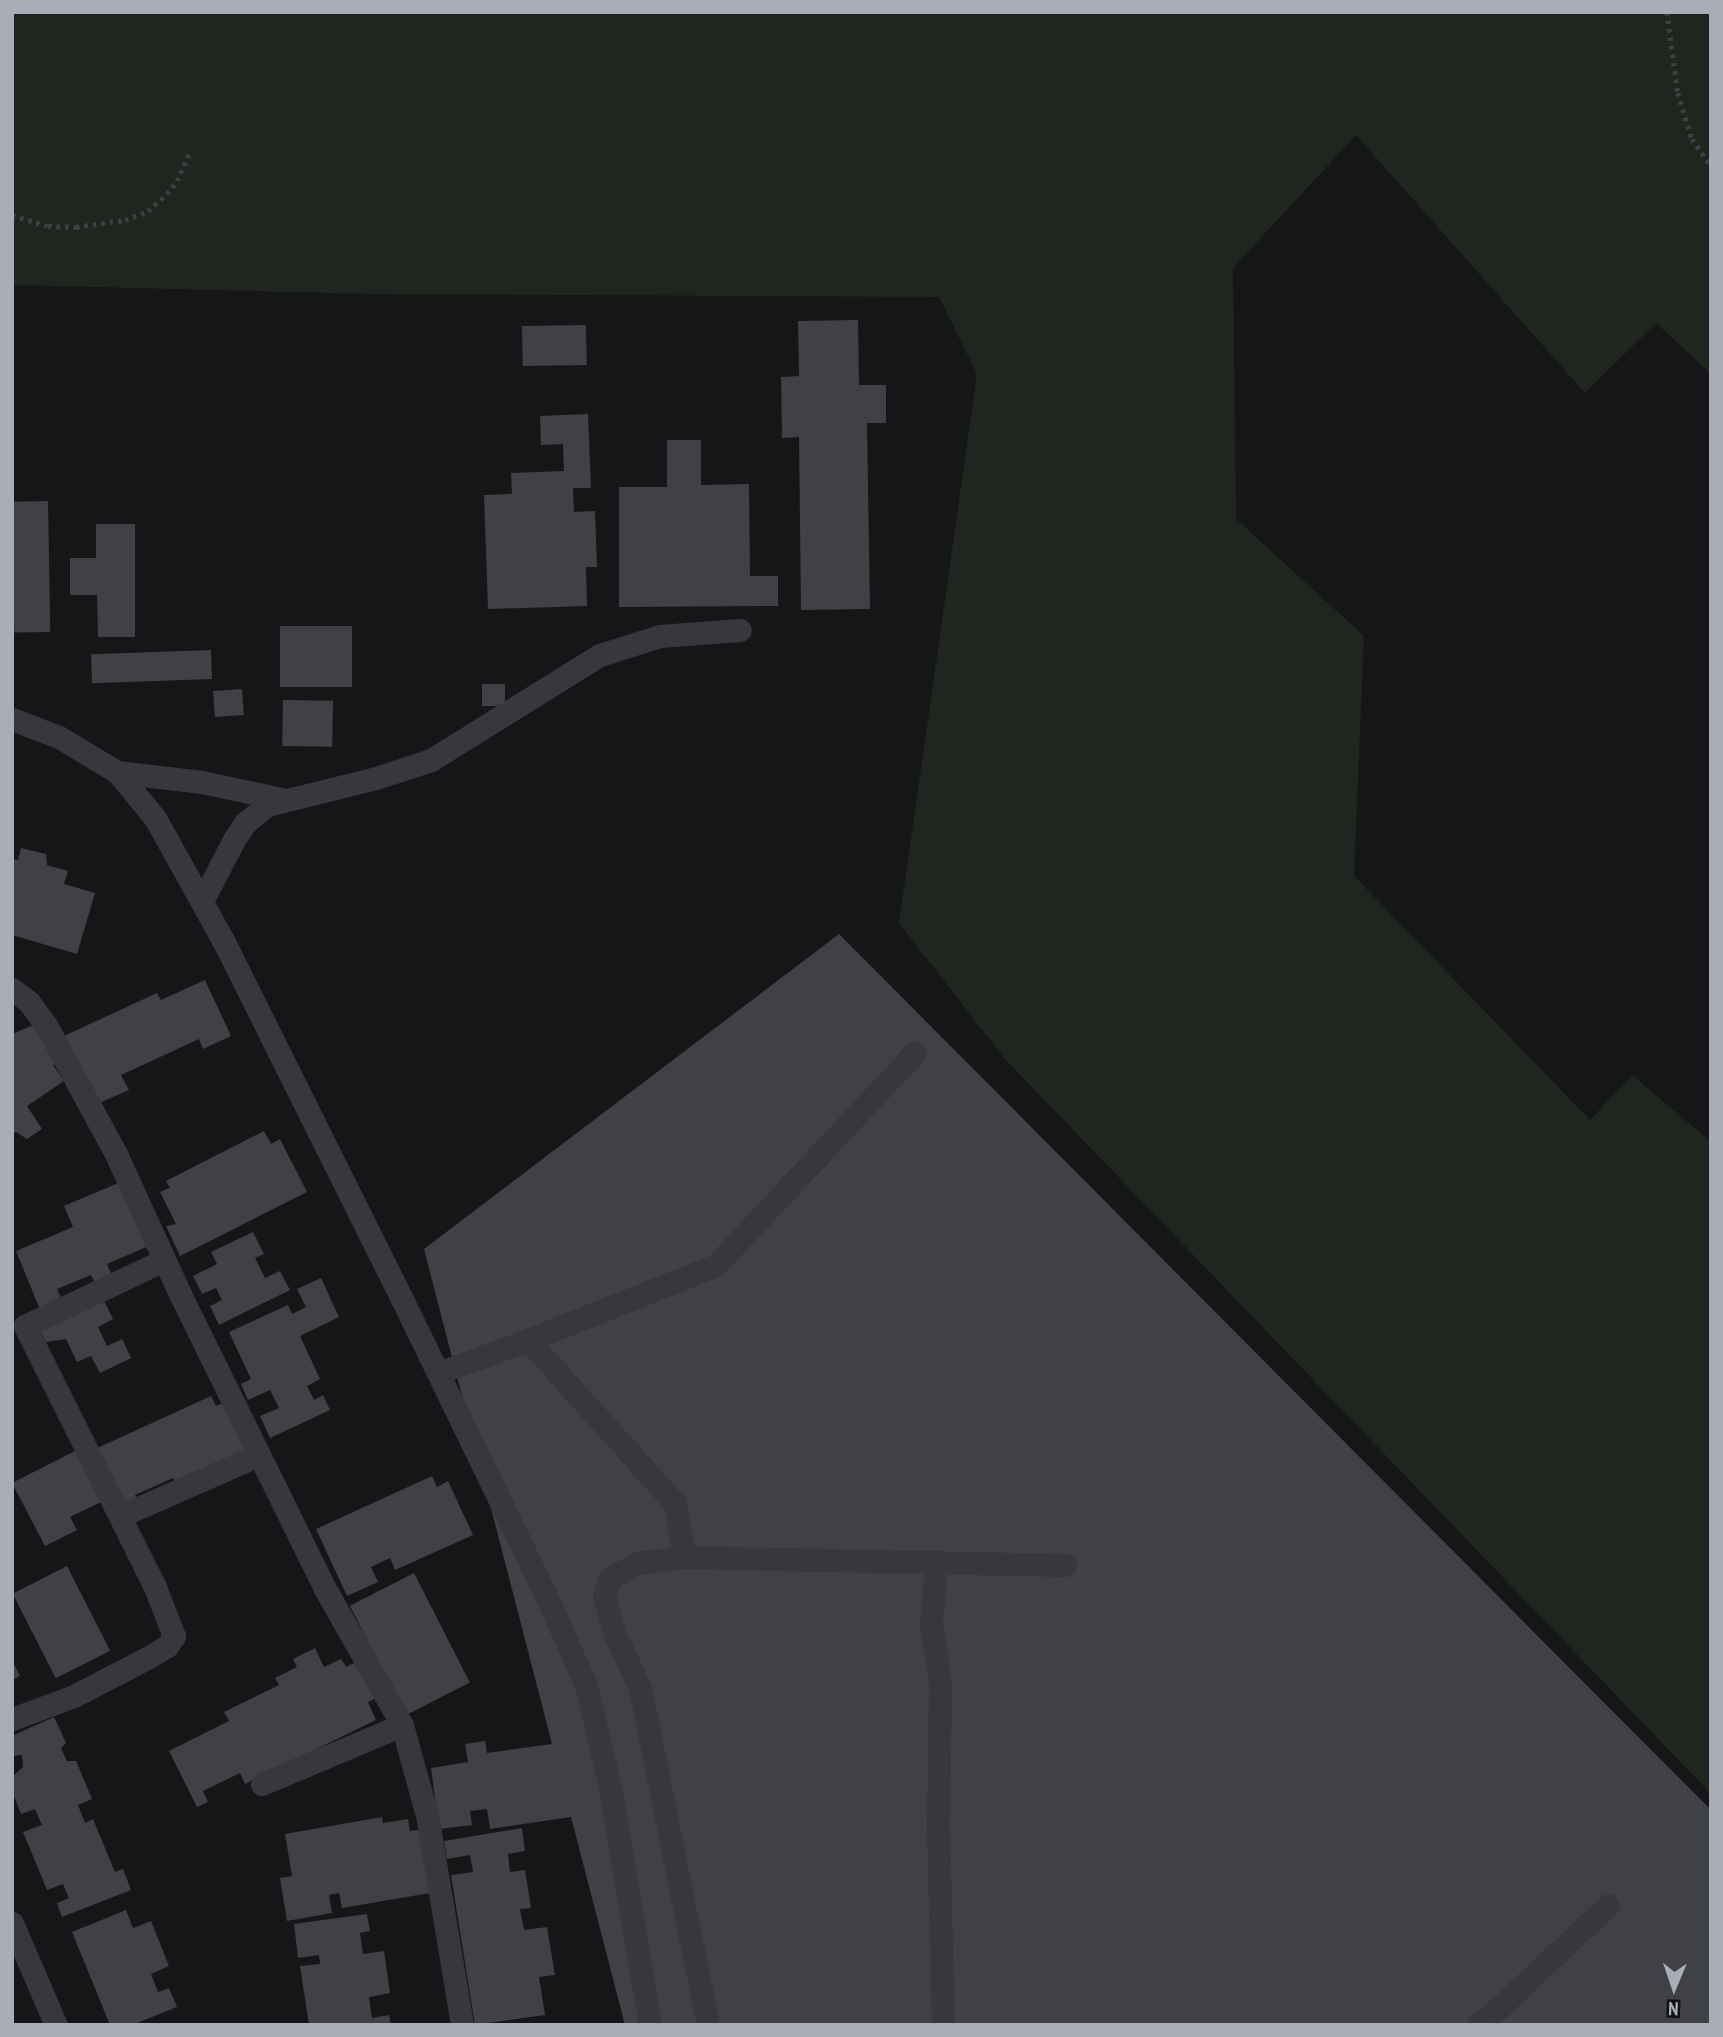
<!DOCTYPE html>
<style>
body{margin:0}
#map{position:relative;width:1723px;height:2037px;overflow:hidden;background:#161618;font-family:"PT Sans Narrow",sans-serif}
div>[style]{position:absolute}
.green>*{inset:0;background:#1e261f}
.building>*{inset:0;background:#404145;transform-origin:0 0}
.path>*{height:4.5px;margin-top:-2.25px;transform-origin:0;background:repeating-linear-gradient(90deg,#3d3f44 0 3.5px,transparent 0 8.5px)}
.street>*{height:23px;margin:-11.5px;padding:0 11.5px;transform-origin:11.5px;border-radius:11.5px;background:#37383d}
span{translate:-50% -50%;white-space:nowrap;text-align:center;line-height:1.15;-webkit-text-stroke:7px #111113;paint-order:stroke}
.frame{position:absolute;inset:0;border:14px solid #a8adb8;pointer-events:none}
.north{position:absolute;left:1639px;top:1953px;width:70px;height:70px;-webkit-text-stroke:5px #111113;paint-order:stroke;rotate:182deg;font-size:19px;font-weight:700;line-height:28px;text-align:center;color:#a8adb8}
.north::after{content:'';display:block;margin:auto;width:24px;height:32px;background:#a8adb8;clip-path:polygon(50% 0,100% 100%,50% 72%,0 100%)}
</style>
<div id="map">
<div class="green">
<div style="clip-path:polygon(12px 12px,1711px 12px,1711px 374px,1656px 323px,1585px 393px,1356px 135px,1233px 268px,1236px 519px,1364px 636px,1354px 876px,1590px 1120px,1632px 1075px,1711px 1142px,1711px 1794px,1004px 1058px,899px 923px,977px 374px,939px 297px,371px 294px,12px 285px)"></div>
</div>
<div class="building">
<div style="clip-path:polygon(858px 320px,859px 385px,886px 385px,886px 423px,867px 423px,870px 609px,801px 610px,799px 437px,782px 438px,781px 377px,799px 376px,798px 321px)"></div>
<div style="left:586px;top:325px;width:40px;height:64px;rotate:89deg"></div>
<div style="clip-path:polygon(588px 414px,591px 488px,573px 488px,574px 512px,595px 511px,597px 567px,586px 567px,587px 606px,488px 609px,484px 495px,512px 494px,511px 473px,564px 471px,563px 444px,541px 445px,540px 416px)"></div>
<div style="clip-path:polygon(667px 440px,701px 440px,701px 485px,749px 484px,750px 576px,778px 576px,778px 606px,619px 607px,619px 487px,667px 487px)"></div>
<div style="left:48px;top:501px;width:131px;height:36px;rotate:89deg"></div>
<div style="clip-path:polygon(96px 524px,135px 524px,135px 637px,98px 637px,97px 595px,70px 595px,70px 558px,96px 558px)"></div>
<div style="left:280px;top:626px;width:72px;height:61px"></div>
<div style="left:211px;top:650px;width:29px;height:120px;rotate:88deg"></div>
<div style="left:482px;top:684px;width:23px;height:22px"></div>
<div style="left:242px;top:689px;width:26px;height:29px;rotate:86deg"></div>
<div style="left:283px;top:700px;width:50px;height:46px;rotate:1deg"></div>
<div style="clip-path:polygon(21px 848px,46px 854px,47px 865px,68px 871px,64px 884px,95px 893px,77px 954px,12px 935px,12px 859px,18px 860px)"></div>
<div style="clip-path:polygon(839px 934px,1711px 1810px,1711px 2025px,625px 2025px,571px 1817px,490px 1829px,487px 1809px,470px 1811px,472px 1825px,439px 1829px,431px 1768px,468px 1762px,465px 1744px,485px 1741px,487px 1753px,552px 1744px,424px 1249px)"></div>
<div style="clip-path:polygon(205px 980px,231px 1036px,203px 1049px,199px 1039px,121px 1075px,129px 1090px,97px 1104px,64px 1036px,157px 993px,161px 1000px)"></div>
<div style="clip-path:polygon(36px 1024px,60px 1061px,53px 1065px,64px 1081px,27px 1106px,42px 1129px,27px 1139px,16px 1132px,12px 1134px,12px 1034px)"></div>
<div style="clip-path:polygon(264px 1131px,271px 1144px,280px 1139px,307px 1192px,180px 1256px,166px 1226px,176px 1224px,160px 1192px,170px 1188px,166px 1181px)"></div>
<div style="clip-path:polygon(123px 1181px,151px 1245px,107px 1264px,114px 1281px,97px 1288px,91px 1275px,57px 1289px,63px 1303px,41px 1312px,16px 1251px,73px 1227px,64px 1206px)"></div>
<div style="clip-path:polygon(253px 1232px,264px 1254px,255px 1258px,265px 1278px,280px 1271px,290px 1290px,219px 1325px,210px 1306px,222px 1300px,216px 1288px,202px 1294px,193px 1276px,217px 1264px,211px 1252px)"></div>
<div style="clip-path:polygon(321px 1278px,339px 1317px,300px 1336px,320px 1379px,307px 1386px,314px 1400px,323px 1395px,330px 1410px,270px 1438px,260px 1416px,279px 1408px,270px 1390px,248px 1400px,241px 1384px,251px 1379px,229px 1332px,288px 1305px,292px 1314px,306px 1307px,297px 1289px)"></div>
<div style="clip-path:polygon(102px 1297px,113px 1319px,98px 1327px,107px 1346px,122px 1339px,131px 1358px,100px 1373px,91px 1356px,77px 1362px,66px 1339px,46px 1342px,39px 1327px)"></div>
<div style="clip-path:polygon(211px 1396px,216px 1406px,228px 1401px,252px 1452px,177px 1486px,173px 1478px,135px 1495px,139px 1502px,121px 1510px,93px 1450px)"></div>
<div style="clip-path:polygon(79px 1449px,105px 1500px,70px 1517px,77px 1530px,45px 1546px,12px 1483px)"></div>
<div style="clip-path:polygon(432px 1476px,437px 1487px,448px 1481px,473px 1535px,395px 1570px,390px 1558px,371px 1567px,378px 1582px,347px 1596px,316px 1529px)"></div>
<div style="left:67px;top:1566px;width:95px;height:61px;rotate:63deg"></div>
<div style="left:414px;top:1573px;width:123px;height:72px;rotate:63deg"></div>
<div style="clip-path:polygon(315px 1648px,324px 1667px,341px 1659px,346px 1667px,358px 1661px,376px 1698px,368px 1702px,376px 1720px,245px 1784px,240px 1773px,203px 1791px,208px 1802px,197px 1807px,169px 1751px,229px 1721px,224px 1712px,279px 1685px,275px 1678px,297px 1667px,293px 1659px)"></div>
<div style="clip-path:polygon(12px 1660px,20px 1676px,12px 1680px)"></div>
<div style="clip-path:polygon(54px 1717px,66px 1743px,61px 1748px,67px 1761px,76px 1761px,92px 1799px,78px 1805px,85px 1823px,93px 1819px,115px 1872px,123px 1869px,131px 1890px,62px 1917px,57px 1903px,69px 1898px,63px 1884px,47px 1890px,23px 1832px,42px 1825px,35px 1809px,21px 1814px,12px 1791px,12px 1777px,23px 1767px,22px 1755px,12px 1756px,12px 1736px)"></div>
<div style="clip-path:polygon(382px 1817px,383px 1823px,408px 1819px,410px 1831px,424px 1829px,430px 1893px,342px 1908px,339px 1893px,329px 1895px,332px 1913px,287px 1921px,280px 1878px,292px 1876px,285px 1834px)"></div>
<div style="clip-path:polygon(522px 1828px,525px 1851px,508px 1854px,510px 1872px,525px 1870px,531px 1908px,520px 1909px,524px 1930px,547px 1927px,555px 1975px,539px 1977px,545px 2015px,475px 2025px,451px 1875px,473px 1872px,470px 1855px,447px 1859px,444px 1841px)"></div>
<div style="clip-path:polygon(126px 1910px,133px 1928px,151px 1921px,169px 1966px,151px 1974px,158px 1992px,169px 1988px,177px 2007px,132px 2025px,110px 2025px,72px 1932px)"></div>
<div style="clip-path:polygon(367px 1914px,370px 1931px,360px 1933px,363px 1954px,384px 1951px,390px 1993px,369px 1997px,372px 2018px,389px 2015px,391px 2025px,309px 2025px,300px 1966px,320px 1964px,319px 1955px,298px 1958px,294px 1924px)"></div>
</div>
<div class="path">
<div style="left:1667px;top:12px;width:82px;rotate:82.3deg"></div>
<div style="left:1678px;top:93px;width:48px;rotate:73.1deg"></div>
<div style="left:1692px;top:139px;width:33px;rotate:55deg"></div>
<div style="left:12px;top:215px;width:38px;rotate:17deg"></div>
<div style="left:48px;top:226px;width:28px;rotate:2deg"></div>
<div style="left:76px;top:227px;width:49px;rotate:-8.1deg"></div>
<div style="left:125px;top:220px;width:25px;rotate:-21deg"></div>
<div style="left:148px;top:211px;width:25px;rotate:-42deg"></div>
<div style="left:167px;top:194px;width:16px;rotate:-52deg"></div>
<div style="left:177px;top:181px;width:30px;rotate:-66deg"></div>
</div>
<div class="street">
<div style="left:12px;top:719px;width:50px;rotate:21deg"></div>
<div style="left:59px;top:737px;width:68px;rotate:31.1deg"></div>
<div style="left:117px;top:772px;width:60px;rotate:50.4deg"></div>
<div style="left:155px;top:818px;width:140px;rotate:60.9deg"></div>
<div style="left:223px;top:940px;width:401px;rotate:63.5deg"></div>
<div style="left:402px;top:1299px;width:327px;rotate:64.1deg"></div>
<div style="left:545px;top:1593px;width:101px;rotate:66deg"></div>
<div style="left:586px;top:1685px;width:106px;rotate:76.9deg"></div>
<div style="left:610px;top:1788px;width:240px;rotate:80.4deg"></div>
<div style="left:117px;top:772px;width:86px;rotate:6.7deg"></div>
<div style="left:202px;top:782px;width:81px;rotate:12.1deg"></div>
<div style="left:202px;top:901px;width:71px;rotate:-62.4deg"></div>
<div style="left:235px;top:838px;width:18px;rotate:-56deg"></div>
<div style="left:245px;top:823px;width:28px;rotate:-39deg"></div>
<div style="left:267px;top:805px;width:112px;rotate:-13.9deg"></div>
<div style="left:376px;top:778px;width:58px;rotate:-18.1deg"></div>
<div style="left:431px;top:760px;width:199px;rotate:-31.9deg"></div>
<div style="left:600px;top:655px;width:63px;rotate:-17.6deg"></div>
<div style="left:660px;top:636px;width:80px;rotate:-4.3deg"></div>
<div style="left:12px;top:989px;width:21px;rotate:37deg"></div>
<div style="left:29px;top:1002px;width:29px;rotate:54deg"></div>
<div style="left:46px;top:1025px;width:147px;rotate:61.5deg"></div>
<div style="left:116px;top:1154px;width:156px;rotate:65.4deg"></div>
<div style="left:181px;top:1296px;width:324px;rotate:63.8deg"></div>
<div style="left:324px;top:1587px;width:159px;rotate:60.5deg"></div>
<div style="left:402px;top:1725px;width:93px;rotate:74.5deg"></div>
<div style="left:427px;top:1815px;width:213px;rotate:80.5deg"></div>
<div style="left:528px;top:1340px;width:202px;rotate:-21.7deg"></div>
<div style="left:716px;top:1265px;width:291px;rotate:-46.9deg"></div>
<div style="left:438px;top:1373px;width:96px;rotate:-20.1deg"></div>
<div style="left:528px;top:1340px;width:219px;rotate:48deg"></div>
<div style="left:675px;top:1503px;width:55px;rotate:80.5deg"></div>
<div style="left:684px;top:1557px;width:381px;rotate:1.2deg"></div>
<div style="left:120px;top:1516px;width:152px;rotate:-23.7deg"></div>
<div style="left:684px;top:1557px;width:47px;rotate:172.7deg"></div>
<div style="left:637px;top:1563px;width:32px;rotate:150deg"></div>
<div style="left:609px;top:1579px;width:18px;rotate:106deg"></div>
<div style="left:604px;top:1596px;width:37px;rotate:74deg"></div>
<div style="left:614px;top:1632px;width:62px;rotate:65.1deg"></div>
<div style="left:640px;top:1688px;width:344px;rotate:78.6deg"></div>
<div style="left:936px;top:1562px;width:61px;rotate:94.7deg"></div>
<div style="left:931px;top:1623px;width:61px;rotate:81.5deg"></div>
<div style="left:940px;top:1683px;width:143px;rotate:90.8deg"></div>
<div style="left:938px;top:1826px;width:199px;rotate:88.6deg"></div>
<div style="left:12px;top:1719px;width:66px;rotate:-20.4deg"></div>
<div style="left:74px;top:1696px;width:85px;rotate:-27.5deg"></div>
<div style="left:149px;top:1657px;width:21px;rotate:-31deg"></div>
<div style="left:167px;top:1646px;width:12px;rotate:-55deg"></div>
<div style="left:174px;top:1636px;width:53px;rotate:-111.2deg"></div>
<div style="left:155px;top:1587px;width:292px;rotate:-116.5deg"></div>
<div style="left:25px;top:1326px;width:154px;rotate:-25.4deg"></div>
<div style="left:262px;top:1784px;width:152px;rotate:-22.9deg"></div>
<div style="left:12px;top:1923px;width:111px;rotate:66.7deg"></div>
<div style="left:1477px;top:2025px;width:31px;rotate:-38deg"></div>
<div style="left:1501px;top:2006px;width:147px;rotate:-43.3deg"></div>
</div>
<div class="frame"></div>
<div class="north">N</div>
</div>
